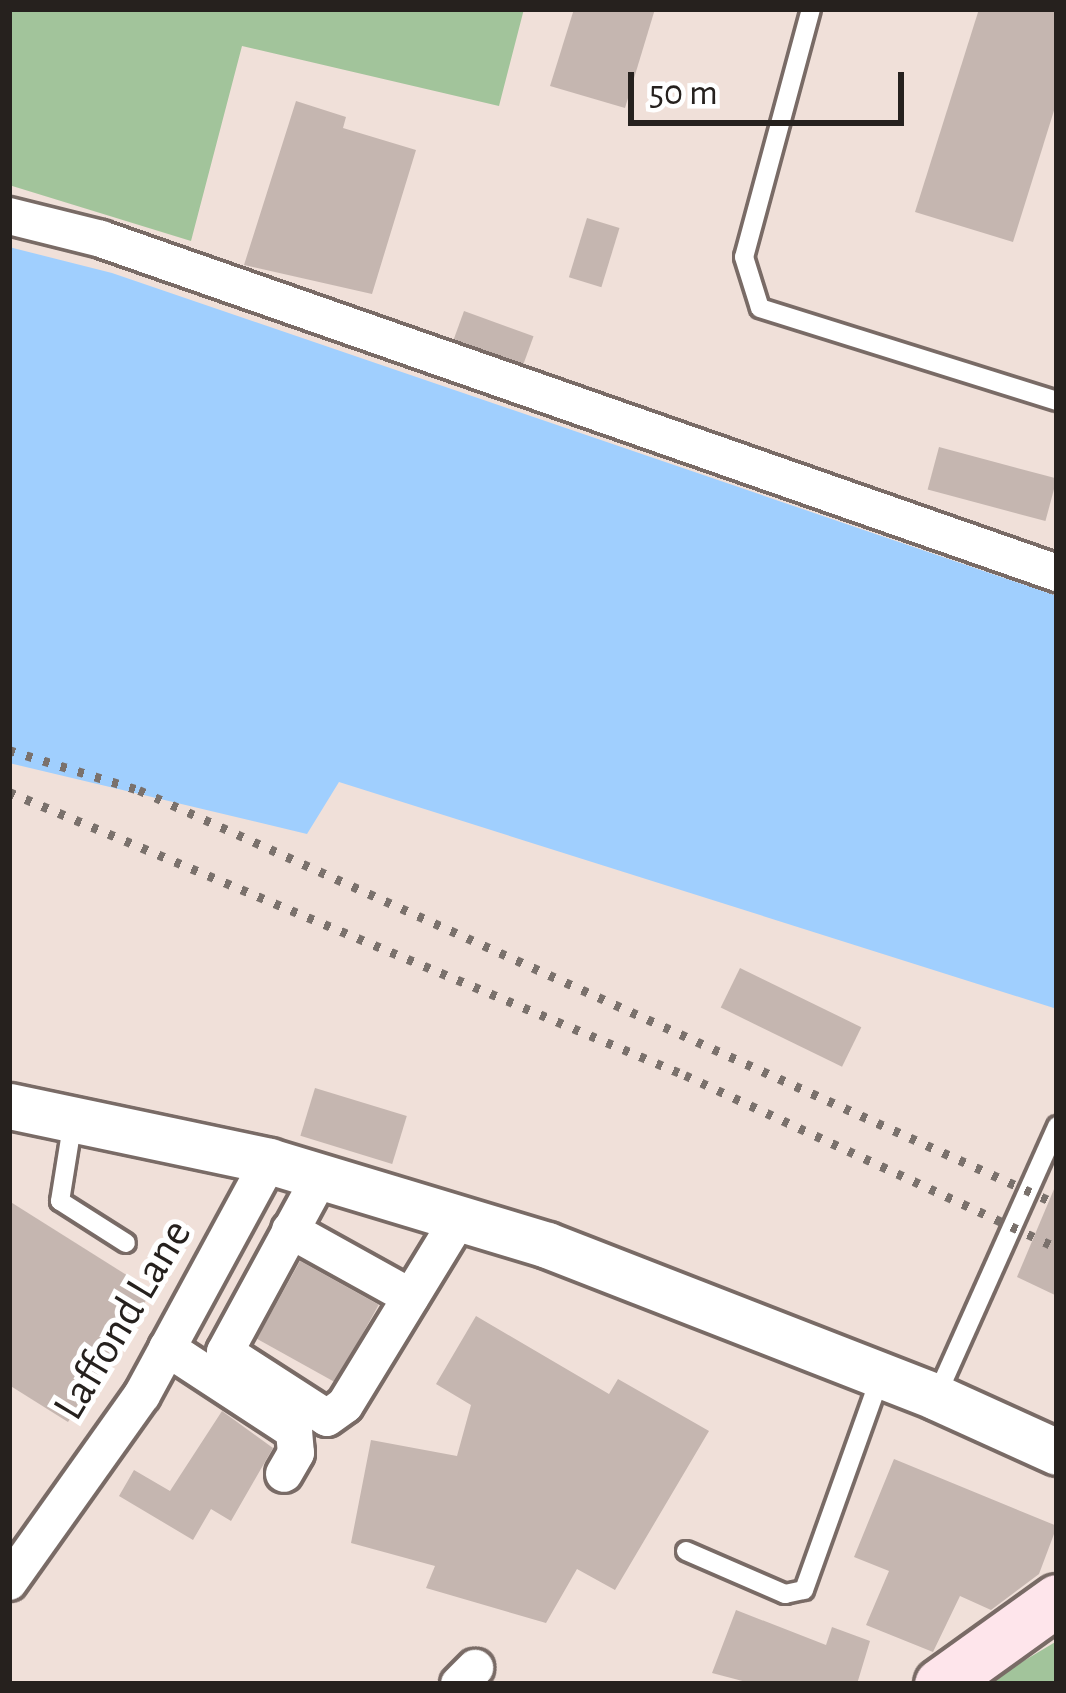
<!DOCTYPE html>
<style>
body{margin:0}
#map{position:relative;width:1066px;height:1693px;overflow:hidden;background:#f0e0d9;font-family:"Alegreya Sans",sans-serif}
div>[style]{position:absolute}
.green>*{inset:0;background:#a2c49b}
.water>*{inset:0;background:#a0cffe}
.building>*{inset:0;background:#c5b6b0;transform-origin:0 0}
.roads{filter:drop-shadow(3px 0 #796b66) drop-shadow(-3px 0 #796b66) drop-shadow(0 3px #796b66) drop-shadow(0 -3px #796b66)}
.service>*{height:18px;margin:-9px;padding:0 9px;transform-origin:9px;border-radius:9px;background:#fff}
.minor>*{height:36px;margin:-18px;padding:0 18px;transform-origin:18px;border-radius:18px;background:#fff}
.tertiary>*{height:45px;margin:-22.5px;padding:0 22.5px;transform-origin:22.5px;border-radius:22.5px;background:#fff}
.secondary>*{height:51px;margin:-25.5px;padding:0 25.5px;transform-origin:25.5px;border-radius:25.5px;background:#fee5eb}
.rail>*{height:9px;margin-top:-4.5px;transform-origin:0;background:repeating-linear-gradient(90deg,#7a716c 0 6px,transparent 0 18px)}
span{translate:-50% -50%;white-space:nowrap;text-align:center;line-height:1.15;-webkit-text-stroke:10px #fff;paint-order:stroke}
.street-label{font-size:45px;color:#26211e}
.frame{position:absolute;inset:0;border:12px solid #26211e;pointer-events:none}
.scale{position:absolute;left:628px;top:72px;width:276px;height:54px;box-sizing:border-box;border:6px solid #26211e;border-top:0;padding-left:15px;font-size:36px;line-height:42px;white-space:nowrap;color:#26211e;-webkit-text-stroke:9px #fff;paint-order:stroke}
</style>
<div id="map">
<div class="green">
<div style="clip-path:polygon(9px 9px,524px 9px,499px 106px,242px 46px,191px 241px,9px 185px)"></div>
<div style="clip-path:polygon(1057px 1641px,1057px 1684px,986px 1684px,992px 1680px)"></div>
</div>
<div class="water">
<div style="clip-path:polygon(9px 247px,112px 273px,1057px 596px,1057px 1009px,339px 782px,307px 834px,9px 763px)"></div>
</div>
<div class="building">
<div style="clip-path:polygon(574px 9px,655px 9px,625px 108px,550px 86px)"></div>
<div style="clip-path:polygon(979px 9px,1057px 9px,1057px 101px,1013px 242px,915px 212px)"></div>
<div style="clip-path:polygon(296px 101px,346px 117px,343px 128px,416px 150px,372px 294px,244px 265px)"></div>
<div style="left:587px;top:218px;width:34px;height:62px;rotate:17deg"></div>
<div style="left:464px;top:311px;width:74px;height:30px;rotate:20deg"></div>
<div style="left:939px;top:447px;width:122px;height:44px;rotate:15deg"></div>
<div style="left:740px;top:968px;width:135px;height:44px;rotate:26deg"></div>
<div style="left:315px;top:1088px;width:96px;height:50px;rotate:17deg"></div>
<div style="clip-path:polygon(1057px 1182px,1057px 1296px,1017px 1277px)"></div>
<div style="clip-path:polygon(9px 1201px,152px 1291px,68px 1422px,9px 1385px)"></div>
<div style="left:300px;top:1261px;width:90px;height:89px;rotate:29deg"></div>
<div style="clip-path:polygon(476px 1316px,609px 1394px,618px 1379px,709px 1431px,615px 1590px,577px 1569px,546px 1623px,426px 1588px,435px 1566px,351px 1543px,371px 1440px,457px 1456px,471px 1405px,436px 1384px)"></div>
<div style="clip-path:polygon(222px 1411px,273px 1448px,231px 1521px,211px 1509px,193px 1540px,119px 1496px,134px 1470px,170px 1491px)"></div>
<div style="clip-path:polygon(894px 1459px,1057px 1526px,1039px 1574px,991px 1610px,960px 1596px,933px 1652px,866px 1625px,889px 1571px,854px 1557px)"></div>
<div style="clip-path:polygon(736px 1610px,826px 1645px,832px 1627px,870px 1641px,857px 1684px,754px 1684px,712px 1673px)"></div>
</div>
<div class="roads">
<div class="service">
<div style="left:811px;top:9px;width:257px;rotate:105.1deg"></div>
<div style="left:744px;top:257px;width:53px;rotate:72.6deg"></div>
<div style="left:760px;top:308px;width:311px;rotate:17.4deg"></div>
<div style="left:73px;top:1120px;width:82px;rotate:99.1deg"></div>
<div style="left:60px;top:1201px;width:78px;rotate:32.5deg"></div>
<div style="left:936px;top:1397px;width:297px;rotate:-65.9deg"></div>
<div style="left:686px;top:1551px;width:108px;rotate:23.5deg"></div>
<div style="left:785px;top:1594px;width:19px;rotate:-12deg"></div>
<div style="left:804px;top:1590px;width:228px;rotate:-70.3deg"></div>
</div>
<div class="minor">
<div style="left:9px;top:216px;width:95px;rotate:14deg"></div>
<div style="left:101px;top:239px;width:1013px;rotate:19.26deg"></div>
<div style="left:320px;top:1177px;width:199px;rotate:118.5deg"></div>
<div style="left:225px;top:1352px;width:121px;rotate:32.9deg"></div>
<div style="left:327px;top:1418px;width:22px;rotate:-36deg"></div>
<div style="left:345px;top:1405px;width:219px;rotate:-58.6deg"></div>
<div style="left:290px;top:1230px;width:138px;rotate:29deg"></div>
<div style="left:167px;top:1348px;width:152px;rotate:33.2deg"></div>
<div style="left:294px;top:1431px;width:22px;rotate:85deg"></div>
<div style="left:296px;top:1453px;width:24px;rotate:120deg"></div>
<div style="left:9px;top:1582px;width:229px;rotate:-54.6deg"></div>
<div style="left:142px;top:1395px;width:266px;rotate:-61.5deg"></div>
<div style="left:459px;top:1684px;width:23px;rotate:-45deg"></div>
</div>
<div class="tertiary">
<div style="left:9px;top:1106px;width:266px;rotate:11.9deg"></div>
<div style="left:269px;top:1161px;width:290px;rotate:16.8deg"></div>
<div style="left:547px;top:1245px;width:418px;rotate:21.3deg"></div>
<div style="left:936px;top:1397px;width:133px;rotate:24.4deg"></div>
</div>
<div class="secondary">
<div style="left:940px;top:1684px;width:144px;rotate:-35.7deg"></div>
</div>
</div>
<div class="rail">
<div style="left:9px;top:750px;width:136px;rotate:17.1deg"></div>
<div style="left:139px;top:790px;width:1007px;rotate:24.27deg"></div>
<div style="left:9px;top:792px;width:733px;rotate:22.72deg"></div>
<div style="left:685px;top:1075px;width:410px;rotate:24.9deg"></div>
</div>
<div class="street-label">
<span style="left:123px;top:1320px;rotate:-59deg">Laffond Lane</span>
</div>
<div class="frame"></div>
<div class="scale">50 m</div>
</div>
